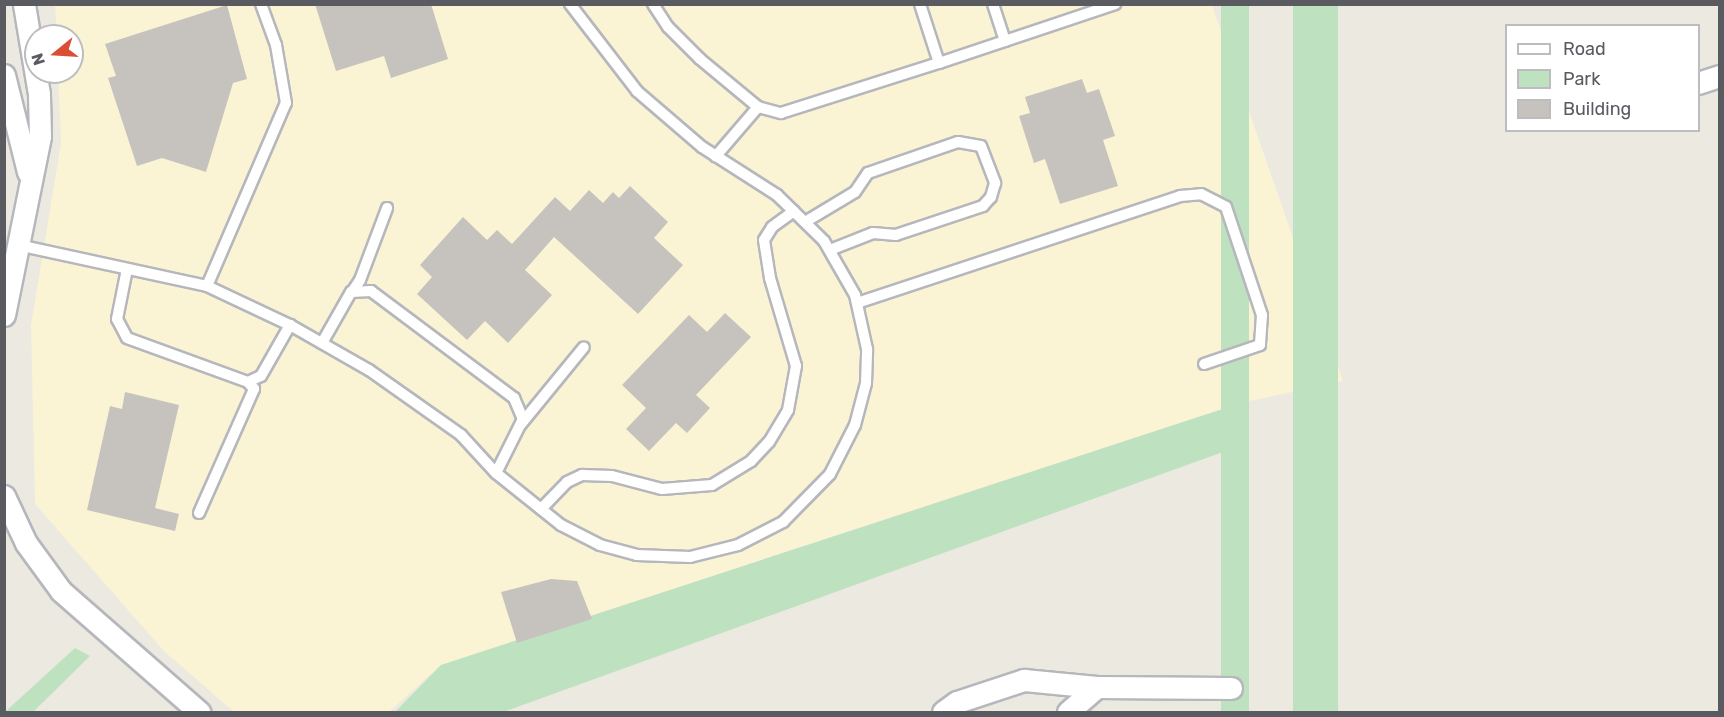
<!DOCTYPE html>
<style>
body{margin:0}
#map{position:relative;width:1724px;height:717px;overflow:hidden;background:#ebe9e0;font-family:Rubik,sans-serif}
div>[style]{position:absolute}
.commercial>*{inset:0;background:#faf4d5}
.green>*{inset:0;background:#bee1c0;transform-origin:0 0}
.building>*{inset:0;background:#c6c3be}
.roads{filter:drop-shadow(2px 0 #b6b7bc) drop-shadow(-2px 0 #b6b7bc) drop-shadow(0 2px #b6b7bc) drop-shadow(0 -2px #b6b7bc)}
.service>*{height:10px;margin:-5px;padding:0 5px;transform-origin:5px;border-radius:5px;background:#fff}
.minor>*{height:21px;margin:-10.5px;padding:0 10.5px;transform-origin:10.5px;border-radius:10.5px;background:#fff}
span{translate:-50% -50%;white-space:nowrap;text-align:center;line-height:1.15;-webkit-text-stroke:4.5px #fff;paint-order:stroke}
.frame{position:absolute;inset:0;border:6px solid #595b60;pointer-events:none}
.legend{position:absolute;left:1505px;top:24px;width:195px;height:108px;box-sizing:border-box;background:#fff;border:2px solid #bdbdbf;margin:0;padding:8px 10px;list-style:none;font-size:18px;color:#595b60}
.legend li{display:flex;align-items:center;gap:12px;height:30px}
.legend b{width:30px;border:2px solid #bdbdbf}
.north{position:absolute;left:24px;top:24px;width:60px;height:60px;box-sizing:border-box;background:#fff;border:2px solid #bdbdbf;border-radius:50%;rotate:252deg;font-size:16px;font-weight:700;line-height:24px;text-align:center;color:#595b60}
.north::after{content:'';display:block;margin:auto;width:21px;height:27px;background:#da4e36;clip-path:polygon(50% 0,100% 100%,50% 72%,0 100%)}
</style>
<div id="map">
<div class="commercial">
<div style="clip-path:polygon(55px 5px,1212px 5px,1343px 381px,1241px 403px,441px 665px,389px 712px,234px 712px,164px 651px,35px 504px,31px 325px,61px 143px,58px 72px,72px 72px,72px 36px,57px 36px)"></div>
</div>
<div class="green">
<div style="left:1221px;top:5px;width:28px;height:743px"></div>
<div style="left:1293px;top:5px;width:45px;height:745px"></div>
<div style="clip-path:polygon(1241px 403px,1234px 448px,503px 712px,395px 712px,441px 665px)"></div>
<div style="clip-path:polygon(75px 648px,90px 656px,33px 712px,5px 712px)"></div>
</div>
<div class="building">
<div style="clip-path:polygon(315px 4px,431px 4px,448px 59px,391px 78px,384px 56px,336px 71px)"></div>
<div style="clip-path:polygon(227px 5px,247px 79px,233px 83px,206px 172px,162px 158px,137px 166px,108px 78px,116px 76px,105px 44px)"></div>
<div style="clip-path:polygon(1082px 79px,1087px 93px,1099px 89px,1115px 136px,1103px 140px,1118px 186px,1060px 204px,1045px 159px,1034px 163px,1019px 116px,1030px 113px,1025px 97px)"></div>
<div style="clip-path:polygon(630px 186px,668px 222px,654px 238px,683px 265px,638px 314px,554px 237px,525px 270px,552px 295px,508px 343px,485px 321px,467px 340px,417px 294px,432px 277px,420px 265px,463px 217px,487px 240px,497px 230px,512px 244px,555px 197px,570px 211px,589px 190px,603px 203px,613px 192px,619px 198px)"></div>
<div style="clip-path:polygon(725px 313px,751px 337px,696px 395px,710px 408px,687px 433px,676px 423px,649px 451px,626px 429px,646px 408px,622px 385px,689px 315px,707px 332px)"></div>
<div style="clip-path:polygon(125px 392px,179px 405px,155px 508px,179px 514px,175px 531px,87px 510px,110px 406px,122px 409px)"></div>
<div style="clip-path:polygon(551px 579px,577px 581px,592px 619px,517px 643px,501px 592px)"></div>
</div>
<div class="roads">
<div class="service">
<div style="left:653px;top:4px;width:27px;rotate:57deg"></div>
<div style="left:668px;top:27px;width:45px;rotate:45deg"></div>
<div style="left:700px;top:59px;width:75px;rotate:39.6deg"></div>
<div style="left:758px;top:107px;width:65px;rotate:130.6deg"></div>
<div style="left:993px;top:4px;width:39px;rotate:72deg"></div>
<div style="left:939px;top:63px;width:186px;rotate:-18.5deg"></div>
<div style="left:758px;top:107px;width:24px;rotate:15deg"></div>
<div style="left:781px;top:113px;width:166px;rotate:-17.6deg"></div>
<div style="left:939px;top:63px;width:62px;rotate:-107.9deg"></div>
<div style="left:805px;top:222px;width:58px;rotate:-31deg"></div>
<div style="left:855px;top:192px;width:23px;rotate:-56deg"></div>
<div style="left:868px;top:173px;width:95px;rotate:-19deg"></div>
<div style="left:958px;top:142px;width:23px;rotate:10deg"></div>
<div style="left:981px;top:146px;width:40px;rotate:69deg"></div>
<div style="left:995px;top:183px;width:15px;rotate:106deg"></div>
<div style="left:991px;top:197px;width:12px;rotate:132deg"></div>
<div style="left:983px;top:206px;width:92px;rotate:161.6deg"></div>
<div style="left:896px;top:235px;width:23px;rotate:-175deg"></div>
<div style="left:873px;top:233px;width:46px;rotate:158.4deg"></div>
<div style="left:18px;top:245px;width:193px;rotate:12.2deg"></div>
<div style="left:207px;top:286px;width:92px;rotate:25.2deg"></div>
<div style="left:290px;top:325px;width:91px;rotate:29.7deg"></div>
<div style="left:369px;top:370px;width:113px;rotate:35.2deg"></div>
<div style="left:461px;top:435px;width:52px;rotate:47.4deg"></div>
<div style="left:496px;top:473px;width:83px;rotate:38.7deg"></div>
<div style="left:561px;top:525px;width:44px;rotate:27.1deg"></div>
<div style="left:600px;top:545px;width:38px;rotate:15deg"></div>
<div style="left:637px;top:555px;width:53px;rotate:2.2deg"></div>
<div style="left:690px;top:557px;width:49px;rotate:-14deg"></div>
<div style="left:738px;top:545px;width:51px;rotate:-27.1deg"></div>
<div style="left:783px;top:522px;width:67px;rotate:-45.6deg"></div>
<div style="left:830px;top:474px;width:55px;rotate:-63deg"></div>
<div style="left:855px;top:425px;width:43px;rotate:-75.3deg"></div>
<div style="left:866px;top:383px;width:34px;rotate:-88deg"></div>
<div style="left:867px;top:349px;width:55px;rotate:-102.5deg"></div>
<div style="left:855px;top:295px;width:62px;rotate:-119.9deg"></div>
<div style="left:824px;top:241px;width:66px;rotate:-135.6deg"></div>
<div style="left:777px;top:195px;width:89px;rotate:-147.4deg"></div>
<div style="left:702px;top:147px;width:86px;rotate:-139.3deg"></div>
<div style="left:637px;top:91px;width:110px;rotate:-127.6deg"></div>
<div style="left:127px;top:269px;width:51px;rotate:101.3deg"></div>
<div style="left:117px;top:319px;width:21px;rotate:62deg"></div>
<div style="left:127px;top:338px;width:129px;rotate:20deg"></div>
<div style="left:248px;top:382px;width:14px;rotate:-25deg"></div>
<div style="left:261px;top:376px;width:59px;rotate:-60.4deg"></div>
<div style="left:207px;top:286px;width:199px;rotate:-66.7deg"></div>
<div style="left:286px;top:103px;width:59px;rotate:-99.8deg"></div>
<div style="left:276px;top:45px;width:44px;rotate:-110.1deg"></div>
<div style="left:352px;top:292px;width:14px;rotate:-56deg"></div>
<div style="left:360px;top:280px;width:77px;rotate:-69.4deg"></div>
<div style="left:857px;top:303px;width:340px;rotate:-18.3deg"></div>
<div style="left:1180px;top:196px;width:21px;rotate:-5deg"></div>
<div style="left:1201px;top:194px;width:28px;rotate:27deg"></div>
<div style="left:1226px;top:207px;width:114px;rotate:71.6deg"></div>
<div style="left:1262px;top:315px;width:30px;rotate:94deg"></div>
<div style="left:1260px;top:345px;width:59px;rotate:161.3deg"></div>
<div style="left:322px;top:343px;width:59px;rotate:-60.4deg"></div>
<div style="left:351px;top:292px;width:20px;rotate:-3deg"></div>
<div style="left:371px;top:291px;width:179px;rotate:36.8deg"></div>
<div style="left:514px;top:398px;width:23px;rotate:67deg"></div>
<div style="left:523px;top:419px;width:60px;rotate:116.6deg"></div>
<div style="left:521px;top:424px;width:99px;rotate:-50.7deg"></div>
<div style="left:541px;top:509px;width:37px;rotate:-46deg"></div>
<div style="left:567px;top:482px;width:17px;rotate:-25deg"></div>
<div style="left:582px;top:475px;width:30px;rotate:2deg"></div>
<div style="left:612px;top:476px;width:52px;rotate:14.6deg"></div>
<div style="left:662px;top:489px;width:50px;rotate:-4.6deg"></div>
<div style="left:712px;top:485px;width:46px;rotate:-31.6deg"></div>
<div style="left:751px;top:461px;width:26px;rotate:-47deg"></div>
<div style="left:769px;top:442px;width:37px;rotate:-59deg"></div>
<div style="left:788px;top:410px;width:45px;rotate:-79.7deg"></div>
<div style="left:796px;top:366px;width:92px;rotate:-106.5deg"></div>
<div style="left:770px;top:278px;width:38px;rotate:-99deg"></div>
<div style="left:764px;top:240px;width:15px;rotate:-58deg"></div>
<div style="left:772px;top:227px;width:27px;rotate:-36deg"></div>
<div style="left:199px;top:513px;width:136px;rotate:-66.1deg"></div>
<div style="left:254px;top:389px;width:9px;rotate:-131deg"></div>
</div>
<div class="minor">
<div style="left:4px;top:75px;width:100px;rotate:76.1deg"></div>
<div style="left:1698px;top:83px;width:23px;rotate:-18deg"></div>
<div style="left:4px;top:315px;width:183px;rotate:-78.6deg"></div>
<div style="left:40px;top:136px;width:42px;rotate:-91.4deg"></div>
<div style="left:39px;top:94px;width:91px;rotate:-99.5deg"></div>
<div style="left:4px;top:496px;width:52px;rotate:64.9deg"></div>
<div style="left:26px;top:543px;width:59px;rotate:53.9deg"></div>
<div style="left:61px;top:591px;width:184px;rotate:41.2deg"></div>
<div style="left:943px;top:712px;width:17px;rotate:-36deg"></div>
<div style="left:957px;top:702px;width:71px;rotate:-18.2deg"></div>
<div style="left:1024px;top:680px;width:73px;rotate:5.5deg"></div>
<div style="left:1097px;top:687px;width:134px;rotate:0.4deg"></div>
<div style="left:1068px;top:712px;width:38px;rotate:-41deg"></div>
</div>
</div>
<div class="frame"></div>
<ul class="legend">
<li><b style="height:8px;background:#fff"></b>Road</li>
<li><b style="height:16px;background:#bee1c0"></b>Park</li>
<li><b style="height:16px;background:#c6c3be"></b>Building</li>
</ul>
<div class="north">N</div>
</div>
